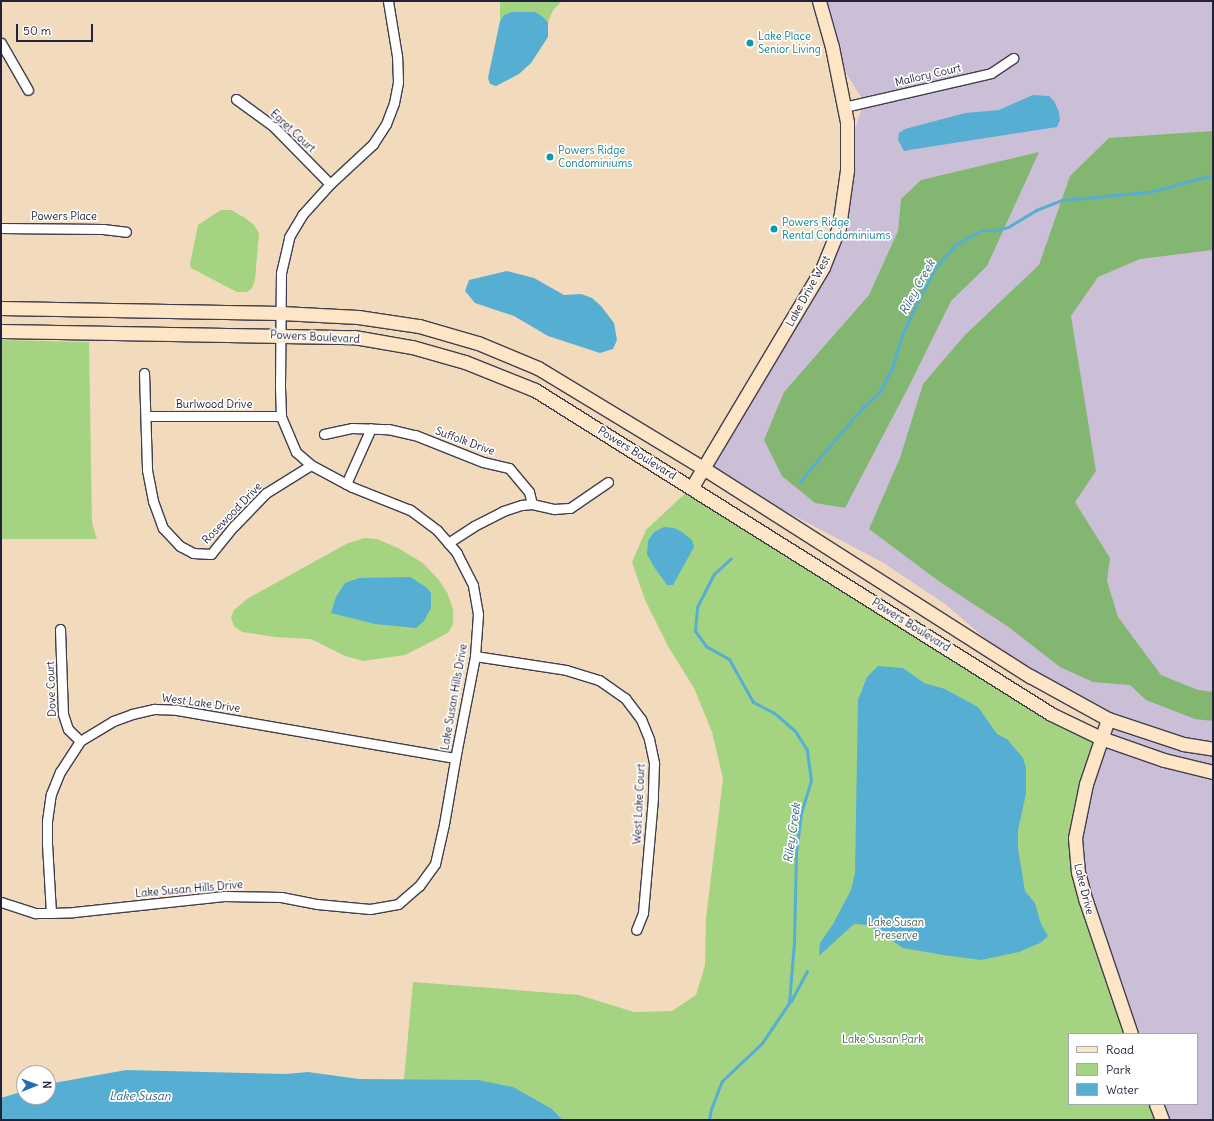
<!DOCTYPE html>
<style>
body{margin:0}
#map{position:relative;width:1214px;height:1121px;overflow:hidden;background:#f2dbbc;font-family:Delius,sans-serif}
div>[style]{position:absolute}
.industrial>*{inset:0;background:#cabfd6}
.green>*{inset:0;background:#a4d482}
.forest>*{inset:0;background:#83b670}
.water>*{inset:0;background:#56aed3}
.stream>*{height:3px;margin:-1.5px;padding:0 1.5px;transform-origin:1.5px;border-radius:1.5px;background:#56aed3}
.roads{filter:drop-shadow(1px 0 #413e4e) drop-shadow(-1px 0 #413e4e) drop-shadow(0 1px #413e4e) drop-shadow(0 -1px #413e4e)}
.street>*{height:9px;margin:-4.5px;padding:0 4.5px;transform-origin:4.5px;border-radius:4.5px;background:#fff}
.secondary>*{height:13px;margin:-6.5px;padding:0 6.5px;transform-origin:6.5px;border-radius:6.5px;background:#fde5c5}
.dots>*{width:11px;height:11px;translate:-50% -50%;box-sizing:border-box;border:2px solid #fff;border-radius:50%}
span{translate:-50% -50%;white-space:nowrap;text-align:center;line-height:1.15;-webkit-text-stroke:3.5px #fff;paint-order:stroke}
.culture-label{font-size:11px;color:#0d838f}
.left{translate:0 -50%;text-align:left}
.street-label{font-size:11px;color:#22223b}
.park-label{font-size:11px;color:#506054}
.water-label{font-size:12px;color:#39617f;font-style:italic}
.frame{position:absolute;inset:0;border:2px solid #22223b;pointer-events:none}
.legend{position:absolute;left:1068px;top:1033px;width:130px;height:72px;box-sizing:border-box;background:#fff;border:1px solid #a7a7b1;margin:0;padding:5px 7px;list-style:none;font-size:12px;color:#22223b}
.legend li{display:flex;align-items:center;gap:8px;height:20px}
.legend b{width:20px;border:1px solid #a7a7b1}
.north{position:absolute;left:16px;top:1065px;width:40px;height:40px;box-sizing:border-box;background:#fff;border:1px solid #a7a7b1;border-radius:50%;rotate:89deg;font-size:11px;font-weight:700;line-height:16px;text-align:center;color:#22223b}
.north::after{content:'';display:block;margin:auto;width:14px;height:18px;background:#1f6fb2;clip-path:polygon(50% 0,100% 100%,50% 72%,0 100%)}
.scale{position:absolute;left:16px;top:24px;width:77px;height:18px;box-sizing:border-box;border:2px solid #22223b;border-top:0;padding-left:5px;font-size:12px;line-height:14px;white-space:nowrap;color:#22223b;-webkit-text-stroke:3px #fff;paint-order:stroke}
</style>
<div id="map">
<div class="industrial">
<div style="clip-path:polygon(816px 1px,1213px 1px,1213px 1120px,1162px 1120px,1157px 1104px,1197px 1104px,1197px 1034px,1132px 1034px,1082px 888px,1082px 801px,1108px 719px,1024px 672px,945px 604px,882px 562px,703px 468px,807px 294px,842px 207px,847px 152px,864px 102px,834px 54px)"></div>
</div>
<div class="green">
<div style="clip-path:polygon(500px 1px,562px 1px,553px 10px,548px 22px,543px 17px,504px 15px,500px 21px)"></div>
<div style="clip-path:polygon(221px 210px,231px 210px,245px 218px,254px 225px,259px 233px,255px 280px,252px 288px,247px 292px,237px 292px,191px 268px,190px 264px,198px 225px)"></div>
<div style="clip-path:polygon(1px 340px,89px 342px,92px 523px,97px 539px,1px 539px)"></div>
<div style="clip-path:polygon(692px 487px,1101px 738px,1075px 838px,1131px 1034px,1069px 1034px,1069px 1104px,1156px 1104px,1162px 1120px,563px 1120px,552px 1109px,404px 1079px,413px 982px,579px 995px,634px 1012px,672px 1011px,696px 995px,705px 965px,706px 918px,723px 779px,712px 732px,694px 688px,669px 648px,645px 600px,632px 562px,646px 530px)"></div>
<div style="clip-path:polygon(365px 538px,377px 539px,398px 548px,423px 563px,438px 579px,447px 592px,453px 609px,453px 624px,448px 633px,405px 655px,363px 661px,345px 656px,311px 639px,275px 637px,242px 632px,234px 626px,231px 618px,234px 610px,247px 599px,348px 543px)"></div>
</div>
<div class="forest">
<div style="clip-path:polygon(1213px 131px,1213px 250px,1140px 259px,1098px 277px,1071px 316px,1096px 471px,1075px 502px,1110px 558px,1107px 581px,1118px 617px,1161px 675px,1198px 690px,1213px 692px,1213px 721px,1195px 719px,1146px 700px,1130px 685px,1093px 682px,1060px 667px,1010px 628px,940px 582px,869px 529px,900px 458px,923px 384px,965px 335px,1039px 265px,1070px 176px,1109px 138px)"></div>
<div style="clip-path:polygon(1039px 152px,987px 266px,951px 301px,909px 386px,845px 508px,815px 503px,782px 476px,764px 440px,784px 392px,869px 295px,898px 231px,901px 199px,921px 180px)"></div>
</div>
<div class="water">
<div style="clip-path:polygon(512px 12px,535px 12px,543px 17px,548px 22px,548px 37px,531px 63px,519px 74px,496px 86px,490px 84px,488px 78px,500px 21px,504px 15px)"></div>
<div style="clip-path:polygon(1033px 95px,1049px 96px,1054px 101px,1059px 112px,1060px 120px,1057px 127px,909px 150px,904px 151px,898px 140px,899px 133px,905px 129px,965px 113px,999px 110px)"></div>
<div style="clip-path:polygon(507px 271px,534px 278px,564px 295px,581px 294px,592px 298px,601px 306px,614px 323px,617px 340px,613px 349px,600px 353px,548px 336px,514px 316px,475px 303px,465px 291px,469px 280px)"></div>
<div style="clip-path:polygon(664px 527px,674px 528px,682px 532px,692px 540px,694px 547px,673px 585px,667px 585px,654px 567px,647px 554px,648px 541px,654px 532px)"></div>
<div style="clip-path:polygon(410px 577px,426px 587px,431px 593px,431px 608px,424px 621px,416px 628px,375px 624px,331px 613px,336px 597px,345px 583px,359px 578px)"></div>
<div style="clip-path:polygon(878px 666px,903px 668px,924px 683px,945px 689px,978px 707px,997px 734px,1007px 739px,1023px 758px,1026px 768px,1026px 794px,1018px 830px,1018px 849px,1025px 891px,1035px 903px,1041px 924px,1048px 936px,1040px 943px,1019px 952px,981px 960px,943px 955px,903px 948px,868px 925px,854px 924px,819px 956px,820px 943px,833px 924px,851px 890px,855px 873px,858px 700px,867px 677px)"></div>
<div style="clip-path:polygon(126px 1070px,285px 1074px,308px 1072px,359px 1079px,478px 1080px,513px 1087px,552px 1109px,563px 1120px,1px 1120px,1px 1098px,24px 1091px,24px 1097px,48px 1097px,48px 1084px)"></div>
</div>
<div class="stream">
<div style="left:800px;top:481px;width:97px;rotate:-49.6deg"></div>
<div style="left:863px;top:407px;width:21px;rotate:-41deg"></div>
<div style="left:879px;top:393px;width:28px;rotate:-63deg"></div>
<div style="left:892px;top:368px;width:37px;rotate:-73deg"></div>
<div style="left:903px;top:333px;width:38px;rotate:-65deg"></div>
<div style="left:919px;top:298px;width:37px;rotate:-61deg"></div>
<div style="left:937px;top:266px;width:28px;rotate:-49deg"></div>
<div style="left:955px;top:245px;width:31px;rotate:-29deg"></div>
<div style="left:982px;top:230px;width:15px"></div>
<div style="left:997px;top:230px;width:11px;rotate:-15deg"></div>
<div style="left:1008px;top:227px;width:33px;rotate:-31deg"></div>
<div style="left:1036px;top:210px;width:28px;rotate:-21deg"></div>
<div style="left:1062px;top:200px;width:87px;rotate:-5.3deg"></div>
<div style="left:1149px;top:192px;width:66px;rotate:-14.9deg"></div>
<div style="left:791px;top:1001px;width:34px;rotate:-62deg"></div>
<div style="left:709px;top:1120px;width:11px;rotate:-80deg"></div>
<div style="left:711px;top:1109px;width:30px;rotate:-69deg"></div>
<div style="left:722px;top:1081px;width:55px;rotate:-43.5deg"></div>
<div style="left:762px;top:1043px;width:48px;rotate:-56deg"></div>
<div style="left:789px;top:1003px;width:61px;rotate:-85.3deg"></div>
<div style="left:794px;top:942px;width:89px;rotate:-88.7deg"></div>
<div style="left:796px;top:853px;width:40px;rotate:-82.9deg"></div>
<div style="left:801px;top:813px;width:34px;rotate:-73deg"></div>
<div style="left:811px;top:780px;width:30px;rotate:-98deg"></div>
<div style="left:807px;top:750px;width:22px;rotate:-122deg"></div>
<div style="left:795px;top:731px;width:28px;rotate:-139deg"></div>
<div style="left:774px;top:713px;width:24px;rotate:-152deg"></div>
<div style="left:753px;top:702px;width:49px;rotate:-119.2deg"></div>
<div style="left:729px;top:659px;width:26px;rotate:-151deg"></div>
<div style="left:706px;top:646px;width:19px;rotate:-126deg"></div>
<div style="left:695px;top:631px;width:24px;rotate:-85deg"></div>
<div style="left:697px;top:607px;width:37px;rotate:-63deg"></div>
<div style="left:714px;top:574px;width:23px;rotate:-43deg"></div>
</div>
<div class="roads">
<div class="street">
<div style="left:1px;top:43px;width:54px;rotate:60.1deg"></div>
<div style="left:236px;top:99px;width:46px;rotate:36.1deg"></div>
<div style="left:273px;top:126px;width:81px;rotate:45.5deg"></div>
<div style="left:844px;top:107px;width:151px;rotate:-13deg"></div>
<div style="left:991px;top:73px;width:27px;rotate:-34deg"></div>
<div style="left:1px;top:228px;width:102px;rotate:0.6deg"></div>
<div style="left:103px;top:229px;width:23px;rotate:7deg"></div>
<div style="left:144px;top:373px;width:97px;rotate:88.2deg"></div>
<div style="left:147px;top:470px;width:32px;rotate:79deg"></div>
<div style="left:153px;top:501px;width:29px;rotate:70deg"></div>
<div style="left:163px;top:528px;width:25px;rotate:47deg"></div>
<div style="left:180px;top:546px;width:15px;rotate:28deg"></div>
<div style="left:193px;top:553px;width:18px;rotate:3deg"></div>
<div style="left:211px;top:554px;width:36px;rotate:-51deg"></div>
<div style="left:234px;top:526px;width:46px;rotate:-45.9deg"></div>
<div style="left:266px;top:493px;width:53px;rotate:-31.9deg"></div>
<div style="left:146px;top:416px;width:135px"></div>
<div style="left:324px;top:434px;width:29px;rotate:-12deg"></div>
<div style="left:352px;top:428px;width:36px;rotate:2deg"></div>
<div style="left:388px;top:429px;width:28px;rotate:13deg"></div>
<div style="left:415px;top:435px;width:73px;rotate:21.7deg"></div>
<div style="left:483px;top:462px;width:27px;rotate:13deg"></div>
<div style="left:509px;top:468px;width:31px;rotate:50deg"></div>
<div style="left:529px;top:492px;width:12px;rotate:76deg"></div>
<div style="left:346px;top:484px;width:61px;rotate:-65.9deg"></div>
<div style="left:448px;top:543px;width:31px;rotate:-33deg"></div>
<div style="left:474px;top:526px;width:33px;rotate:-27deg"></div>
<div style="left:503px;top:511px;width:20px;rotate:-18deg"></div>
<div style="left:522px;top:505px;width:10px;rotate:-6deg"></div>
<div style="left:532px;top:504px;width:23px;rotate:13deg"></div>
<div style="left:554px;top:509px;width:16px;rotate:-4deg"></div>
<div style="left:570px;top:508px;width:46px;rotate:-34.4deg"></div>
<div style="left:60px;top:629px;width:85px;rotate:88deg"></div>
<div style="left:63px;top:714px;width:16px;rotate:72deg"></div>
<div style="left:68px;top:729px;width:17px;rotate:45deg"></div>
<div style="left:475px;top:656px;width:92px;rotate:8.7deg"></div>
<div style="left:566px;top:670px;width:34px;rotate:17deg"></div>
<div style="left:599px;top:680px;width:32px;rotate:35deg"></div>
<div style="left:625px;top:698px;width:26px;rotate:53deg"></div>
<div style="left:641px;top:719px;width:22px;rotate:68deg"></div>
<div style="left:649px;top:739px;width:25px;rotate:78deg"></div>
<div style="left:654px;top:763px;width:35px;rotate:92deg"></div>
<div style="left:653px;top:798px;width:115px;rotate:95deg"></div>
<div style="left:643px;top:913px;width:18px;rotate:112deg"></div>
<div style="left:1px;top:902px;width:36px;rotate:18deg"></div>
<div style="left:35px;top:913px;width:16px"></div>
<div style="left:51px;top:913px;width:23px;rotate:-2deg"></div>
<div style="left:74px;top:912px;width:151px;rotate:-6.1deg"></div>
<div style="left:224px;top:896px;width:57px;rotate:1deg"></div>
<div style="left:281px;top:897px;width:37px;rotate:11deg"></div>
<div style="left:317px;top:904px;width:53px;rotate:5.4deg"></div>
<div style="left:370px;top:909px;width:28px;rotate:-10deg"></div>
<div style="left:398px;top:904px;width:28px;rotate:-41deg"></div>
<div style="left:419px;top:886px;width:27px;rotate:-54deg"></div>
<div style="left:435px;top:864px;width:41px;rotate:-77.3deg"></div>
<div style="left:444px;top:824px;width:76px;rotate:-80.2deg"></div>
<div style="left:457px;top:749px;width:95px;rotate:-79deg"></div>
<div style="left:475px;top:656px;width:42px;rotate:-85.9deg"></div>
<div style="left:478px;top:614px;width:29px;rotate:-100deg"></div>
<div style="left:473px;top:585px;width:36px;rotate:-117deg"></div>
<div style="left:457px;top:553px;width:30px;rotate:-131deg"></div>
<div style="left:437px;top:530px;width:34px;rotate:-143deg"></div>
<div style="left:410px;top:510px;width:62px;rotate:-158.4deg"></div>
<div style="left:352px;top:487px;width:47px;rotate:-151.8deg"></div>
<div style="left:311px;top:465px;width:20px;rotate:-139deg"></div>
<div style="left:296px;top:452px;width:39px;rotate:-113deg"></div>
<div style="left:281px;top:416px;width:30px;rotate:-92deg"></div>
<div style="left:280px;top:386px;width:113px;rotate:-89.5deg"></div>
<div style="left:281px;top:273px;width:37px;rotate:-77deg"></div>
<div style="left:289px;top:237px;width:26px;rotate:-59deg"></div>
<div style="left:302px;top:215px;width:42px;rotate:-47.9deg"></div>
<div style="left:330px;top:184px;width:59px;rotate:-42.9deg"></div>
<div style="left:373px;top:144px;width:24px;rotate:-57deg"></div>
<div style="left:386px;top:124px;width:22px;rotate:-69deg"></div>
<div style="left:394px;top:103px;width:21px;rotate:-79deg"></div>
<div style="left:398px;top:82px;width:26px;rotate:-92deg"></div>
<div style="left:397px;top:56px;width:56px;rotate:-99.3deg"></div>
<div style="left:51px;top:913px;width:69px;rotate:-93.3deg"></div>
<div style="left:47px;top:844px;width:23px;rotate:-90deg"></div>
<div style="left:47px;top:821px;width:27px;rotate:-82deg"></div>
<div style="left:51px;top:794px;width:24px;rotate:-68deg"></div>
<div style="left:60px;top:772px;width:37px;rotate:-57deg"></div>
<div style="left:80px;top:741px;width:39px;rotate:-31deg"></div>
<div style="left:113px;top:721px;width:20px;rotate:-20deg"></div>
<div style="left:132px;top:714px;width:23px;rotate:-13deg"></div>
<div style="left:154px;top:709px;width:23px;rotate:2deg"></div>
<div style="left:177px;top:710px;width:282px;rotate:9.8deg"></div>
</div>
<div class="secondary">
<div style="left:1px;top:308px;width:280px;rotate:1deg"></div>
<div style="left:281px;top:313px;width:77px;rotate:3deg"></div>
<div style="left:358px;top:317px;width:62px;rotate:8.4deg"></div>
<div style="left:419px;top:326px;width:61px;rotate:16.1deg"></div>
<div style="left:478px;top:343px;width:65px;rotate:22.6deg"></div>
<div style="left:538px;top:368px;width:193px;rotate:31.2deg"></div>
<div style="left:703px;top:468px;width:388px;rotate:32.5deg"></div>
<div style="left:1030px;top:676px;width:89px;rotate:28.9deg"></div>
<div style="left:1108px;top:719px;width:79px;rotate:18.4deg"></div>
<div style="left:1183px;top:744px;width:30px;rotate:9deg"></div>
<div style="left:1px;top:331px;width:353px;rotate:1deg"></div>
<div style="left:354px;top:337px;width:59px;rotate:9.8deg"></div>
<div style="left:412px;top:347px;width:55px;rotate:15.8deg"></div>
<div style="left:465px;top:362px;width:75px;rotate:21.8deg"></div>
<div style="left:535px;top:390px;width:609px;rotate:32.12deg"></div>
<div style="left:1051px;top:714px;width:55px;rotate:25.6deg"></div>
<div style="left:1101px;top:738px;width:67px;rotate:19.2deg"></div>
<div style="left:1164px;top:760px;width:50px;rotate:13.8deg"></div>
<div style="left:692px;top:487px;width:256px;rotate:-59.2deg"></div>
<div style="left:823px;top:267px;width:43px;rotate:-68.2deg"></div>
<div style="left:839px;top:227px;width:58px;rotate:-82deg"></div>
<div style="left:847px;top:170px;width:48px;rotate:-90deg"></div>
<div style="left:847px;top:122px;width:76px;rotate:-101.3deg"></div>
<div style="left:832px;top:47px;width:48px;rotate:-105.8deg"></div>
<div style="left:1108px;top:719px;width:69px;rotate:108.7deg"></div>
<div style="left:1086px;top:784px;width:55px;rotate:101.5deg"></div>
<div style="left:1075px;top:838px;width:34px;rotate:85deg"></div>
<div style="left:1078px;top:872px;width:30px;rotate:75deg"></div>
<div style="left:1086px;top:901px;width:140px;rotate:71.3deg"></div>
<div style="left:1156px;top:1104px;width:17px;rotate:69deg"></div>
</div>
</div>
<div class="dots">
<div style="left:750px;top:43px;background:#0f9aa8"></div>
<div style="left:550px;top:157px;background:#0f9aa8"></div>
<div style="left:774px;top:229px;background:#0f9aa8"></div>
</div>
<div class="culture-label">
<span class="left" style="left:758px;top:43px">Lake Place<br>Senior Living</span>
<span class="left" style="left:558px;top:157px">Powers Ridge<br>Condominiums</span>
<span class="left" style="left:782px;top:229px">Powers Ridge<br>Rental Condominiums</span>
</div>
<div class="street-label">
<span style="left:928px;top:75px;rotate:-13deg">Mallory Court</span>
<span style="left:293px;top:131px;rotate:43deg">Egret Court</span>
<span style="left:64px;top:216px">Powers Place</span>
<span style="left:808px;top:291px;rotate:-61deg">Lake Drive West</span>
<span style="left:315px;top:337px;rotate:3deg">Powers Boulevard</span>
<span style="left:214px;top:404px">Burlwood Drive</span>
<span style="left:465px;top:441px;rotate:20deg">Suffolk Drive</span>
<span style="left:637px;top:453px;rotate:32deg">Powers Boulevard</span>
<span style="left:232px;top:513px;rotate:-46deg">Rosewood Drive</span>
<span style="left:911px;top:625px;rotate:32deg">Powers Boulevard</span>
<span style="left:51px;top:689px;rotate:-92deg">Dove Court</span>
<span style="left:454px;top:697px;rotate:-80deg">Lake Susan Hills Drive</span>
<span style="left:201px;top:703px;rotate:8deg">West Lake Drive</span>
<span style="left:639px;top:804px;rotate:-87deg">West Lake Court</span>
<span style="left:189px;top:889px;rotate:-5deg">Lake Susan Hills Drive</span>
<span style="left:1084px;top:889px;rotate:76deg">Lake Drive</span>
</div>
<div class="park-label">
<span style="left:896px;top:929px">Lake Susan<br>Preserve</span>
<span style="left:883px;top:1039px">Lake Susan Park</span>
</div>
<div class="water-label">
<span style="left:917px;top:287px;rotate:-61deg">Riley Creek</span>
<span style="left:792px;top:833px;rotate:-82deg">Riley Creek</span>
<span style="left:140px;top:1096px">Lake Susan</span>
</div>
<div class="frame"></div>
<ul class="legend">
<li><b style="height:5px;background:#fde5c5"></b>Road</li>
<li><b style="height:11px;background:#a4d482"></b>Park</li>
<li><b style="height:11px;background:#56aed3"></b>Water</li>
</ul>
<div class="north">N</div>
<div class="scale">50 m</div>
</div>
